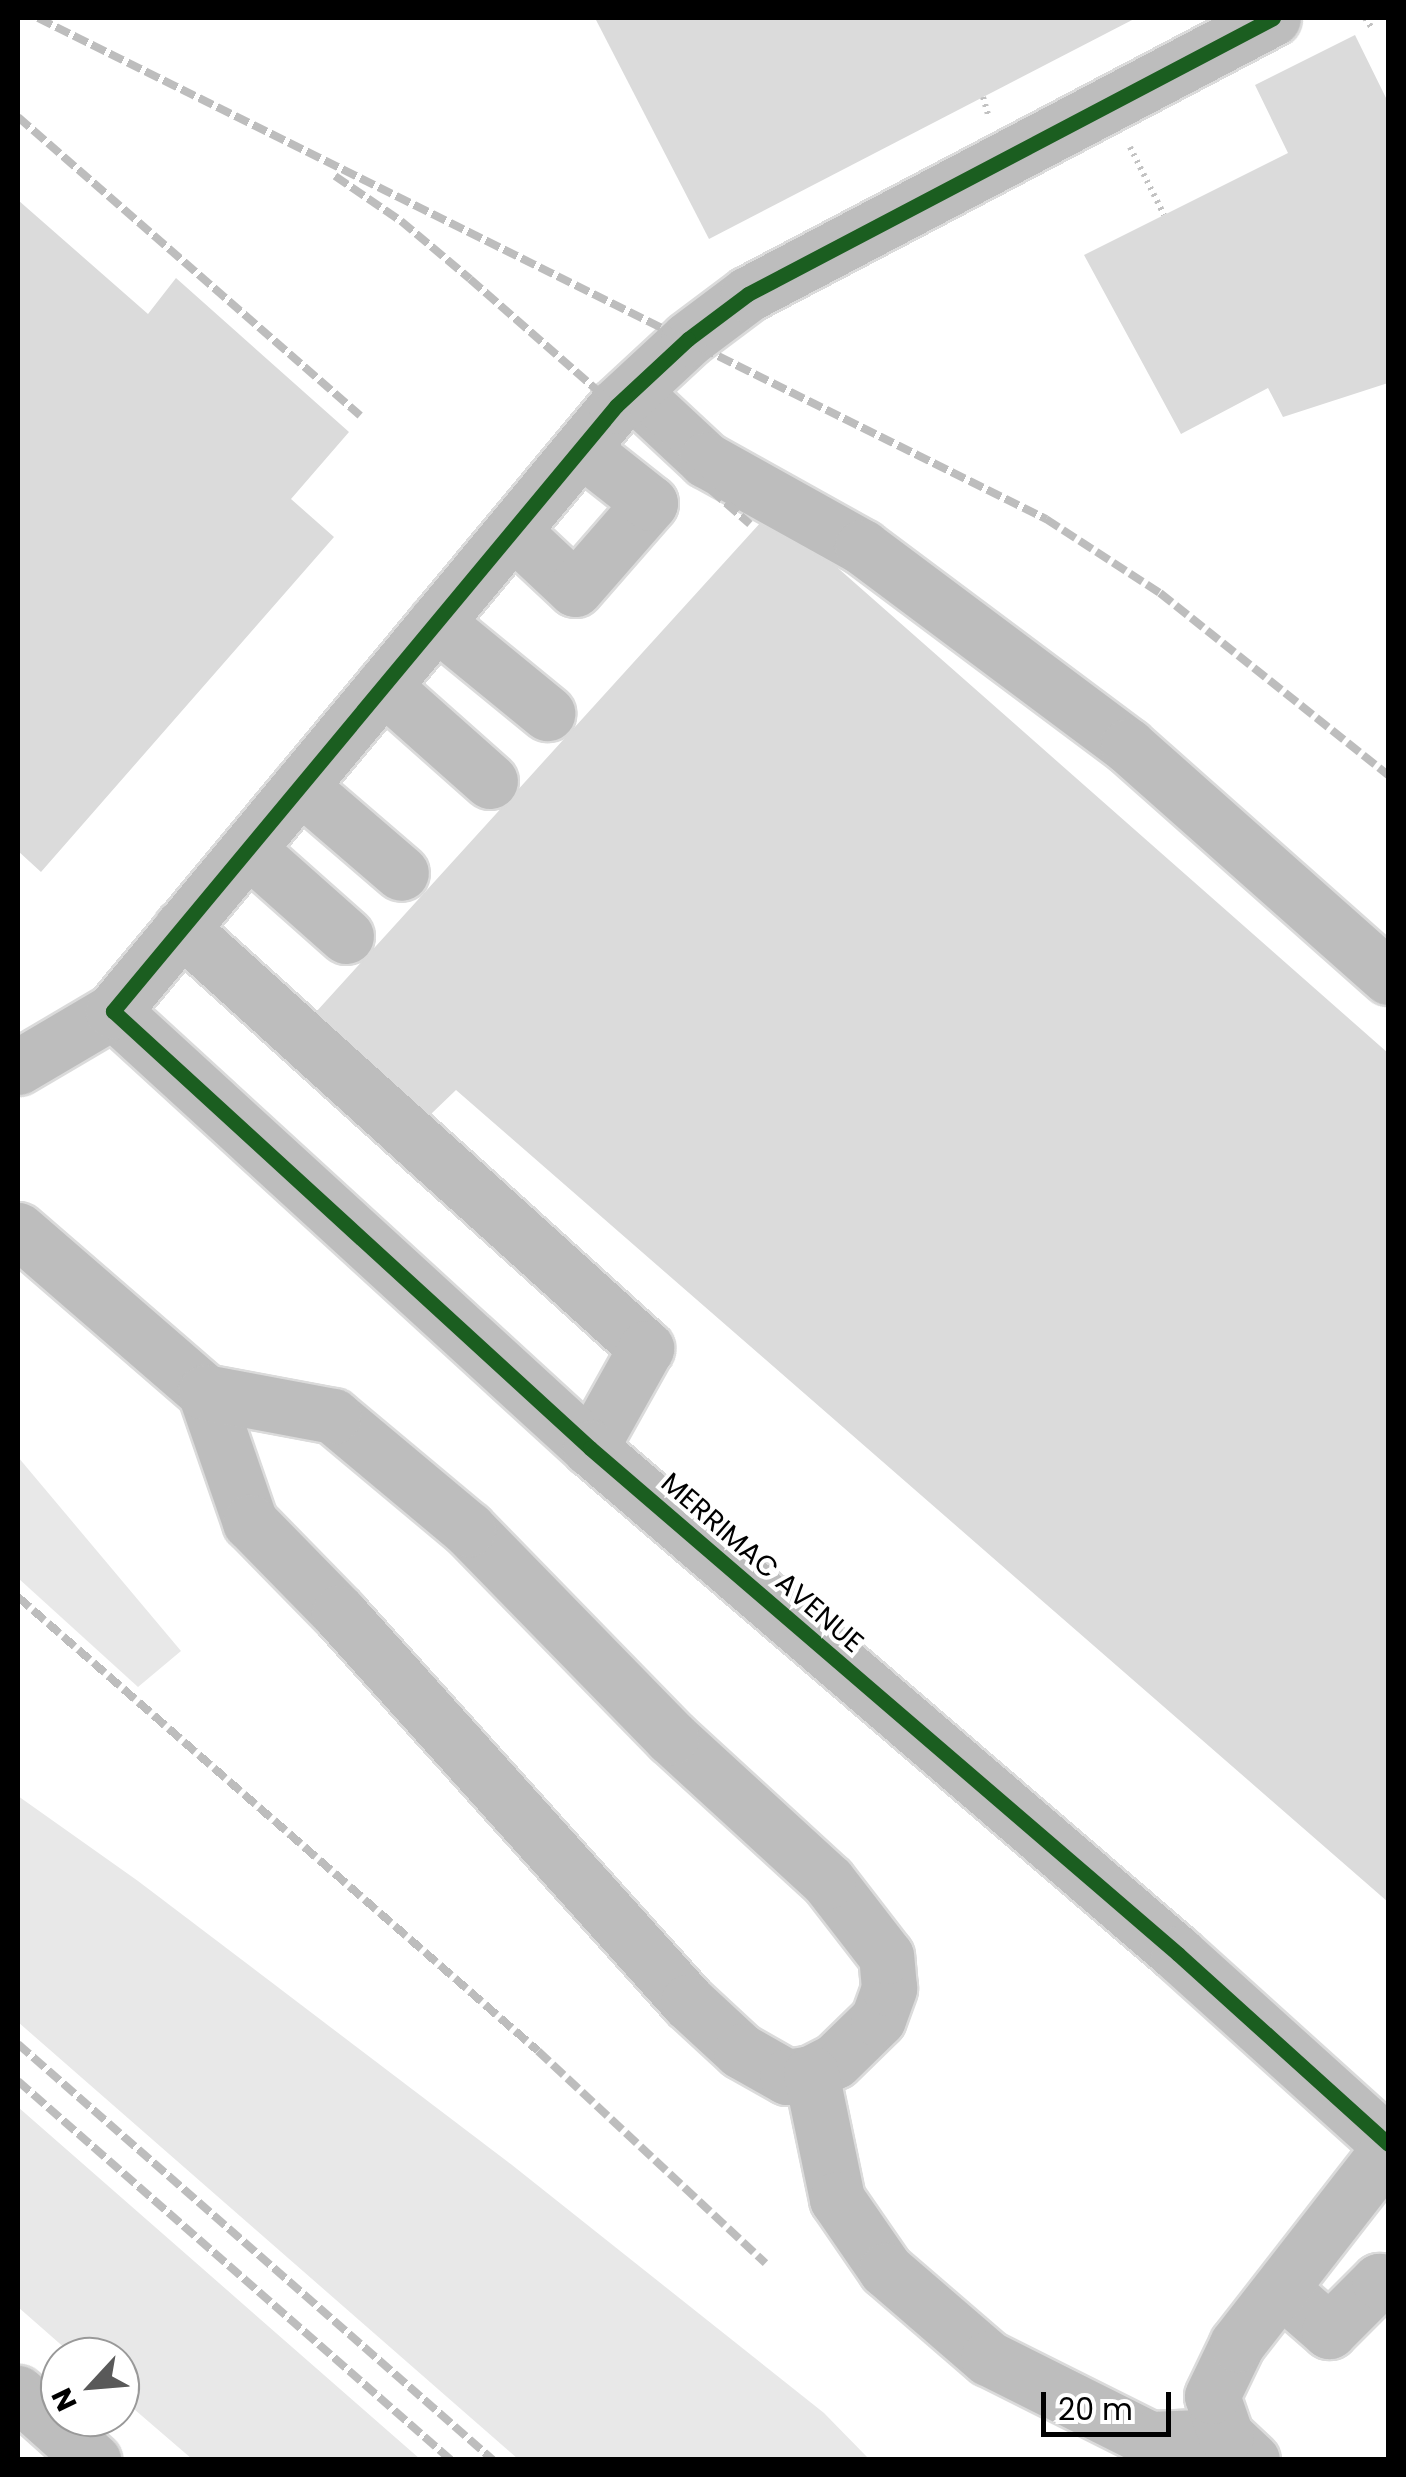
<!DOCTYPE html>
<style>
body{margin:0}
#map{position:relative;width:1406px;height:2477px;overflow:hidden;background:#fff;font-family:Poppins,sans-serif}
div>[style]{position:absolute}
.green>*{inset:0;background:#e8e8e8}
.building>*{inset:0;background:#dbdbdb}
.path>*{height:6px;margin-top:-3px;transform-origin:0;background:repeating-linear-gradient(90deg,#c2c2c2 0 2.5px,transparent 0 7.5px)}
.roads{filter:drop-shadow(2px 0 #dbdbdb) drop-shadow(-2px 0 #dbdbdb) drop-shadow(0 2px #dbdbdb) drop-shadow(0 -2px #dbdbdb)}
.minor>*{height:55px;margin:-27.5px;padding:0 27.5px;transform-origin:27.5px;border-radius:27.5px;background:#bdbdbd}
.highway>*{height:55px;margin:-27.5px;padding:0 27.5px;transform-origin:27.5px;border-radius:27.5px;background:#bdbdbd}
.rail>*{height:8px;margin-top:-4px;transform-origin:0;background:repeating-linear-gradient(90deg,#bdbdbd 0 15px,transparent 0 20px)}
.cycleway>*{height:15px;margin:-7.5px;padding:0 7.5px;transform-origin:7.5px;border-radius:7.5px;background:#1b5e20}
span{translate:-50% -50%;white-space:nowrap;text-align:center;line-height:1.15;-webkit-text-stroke:8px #fff;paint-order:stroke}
.street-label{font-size:28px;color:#000}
.frame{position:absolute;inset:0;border:20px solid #000;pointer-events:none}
.north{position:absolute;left:40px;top:2337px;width:100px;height:100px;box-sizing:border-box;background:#fff;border:2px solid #999;border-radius:50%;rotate:244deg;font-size:28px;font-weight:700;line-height:40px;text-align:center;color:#000}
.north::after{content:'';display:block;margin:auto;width:35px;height:45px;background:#595959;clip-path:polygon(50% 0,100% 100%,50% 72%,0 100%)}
.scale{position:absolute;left:1041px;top:2392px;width:130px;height:45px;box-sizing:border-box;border:5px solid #000;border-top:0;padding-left:12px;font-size:30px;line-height:35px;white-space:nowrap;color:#000;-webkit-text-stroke:8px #fff;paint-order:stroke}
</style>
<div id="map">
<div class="green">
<div style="clip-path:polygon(18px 1457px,181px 1651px,138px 1687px,18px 1578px)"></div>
<div style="clip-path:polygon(18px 1796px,138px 1881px,512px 2165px,824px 2413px,869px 2459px,518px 2459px,18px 2022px)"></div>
<div style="clip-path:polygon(18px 2107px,420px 2459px,192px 2459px,120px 2397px,120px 2357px,75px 2357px,18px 2307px)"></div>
</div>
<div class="building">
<div style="clip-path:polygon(595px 18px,1136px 18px,709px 239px)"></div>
<div style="clip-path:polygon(1355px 35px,1388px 102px,1388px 383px,1283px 417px,1268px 388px,1181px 434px,1084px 255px,1288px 153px,1255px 85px)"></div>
<div style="clip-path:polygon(18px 200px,148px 314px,176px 278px,349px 432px,291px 499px,334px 537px,41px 872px,18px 851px)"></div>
<div style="clip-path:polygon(772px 510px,1388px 1053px,1388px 1902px,456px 1090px,430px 1115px,316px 1012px)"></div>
</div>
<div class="path">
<div style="left:1365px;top:18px;width:12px;rotate:55deg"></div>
<div style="left:983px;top:97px;width:19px;rotate:74deg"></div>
<div style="left:1130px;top:147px;width:76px;rotate:63.4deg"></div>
</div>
<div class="roads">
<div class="minor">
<div style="left:633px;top:392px;width:100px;rotate:43deg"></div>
<div style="left:706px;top:460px;width:179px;rotate:29.1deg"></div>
<div style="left:862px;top:547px;width:332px;rotate:36.8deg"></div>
<div style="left:1128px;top:746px;width:348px;rotate:41.6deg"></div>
<div style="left:514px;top:532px;width:83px;rotate:43.1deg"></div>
<div style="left:575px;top:589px;width:114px;rotate:-48.9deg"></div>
<div style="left:650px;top:503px;width:85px;rotate:-141.7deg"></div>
<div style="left:436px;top:622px;width:144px;rotate:39.3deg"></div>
<div style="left:383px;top:686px;width:143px;rotate:41.6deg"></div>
<div style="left:300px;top:786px;width:133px;rotate:40.7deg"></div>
<div style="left:248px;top:849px;width:131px;rotate:41.6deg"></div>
<div style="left:181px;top:928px;width:627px;rotate:42.09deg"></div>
<div style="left:646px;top:1348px;width:115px;rotate:119.2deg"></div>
<div style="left:113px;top:1011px;width:647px;rotate:42.49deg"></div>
<div style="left:590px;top:1448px;width:776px;rotate:40.71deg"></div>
<div style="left:1178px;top:1954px;width:283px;rotate:42.1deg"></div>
<div style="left:18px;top:1067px;width:110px;rotate:-30.5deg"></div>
<div style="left:113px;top:1011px;width:787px;rotate:-50.26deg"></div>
<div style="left:616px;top:406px;width:98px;rotate:-42.9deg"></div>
<div style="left:688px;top:339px;width:75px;rotate:-36.9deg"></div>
<div style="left:748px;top:294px;width:593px;rotate:-27.73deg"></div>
<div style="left:18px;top:1230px;width:247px;rotate:40.9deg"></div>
<div style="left:205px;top:1392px;width:138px;rotate:70.9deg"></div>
<div style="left:250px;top:1522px;width:127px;rotate:45.6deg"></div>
<div style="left:339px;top:1613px;width:523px;rotate:48.1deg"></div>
<div style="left:688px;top:2002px;width:72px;rotate:42.8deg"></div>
<div style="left:741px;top:2051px;width:53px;rotate:29.5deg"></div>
<div style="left:787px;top:2077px;width:24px;rotate:-9deg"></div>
<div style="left:811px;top:2073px;width:27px;rotate:-27deg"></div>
<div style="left:835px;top:2061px;width:60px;rotate:-44.3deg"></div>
<div style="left:878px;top:2019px;width:33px;rotate:-70deg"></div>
<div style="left:889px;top:1988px;width:32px;rotate:-95deg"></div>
<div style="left:886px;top:1956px;width:95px;rotate:-127.7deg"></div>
<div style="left:828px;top:1881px;width:213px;rotate:-137.5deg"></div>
<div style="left:671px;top:1737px;width:291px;rotate:-134.3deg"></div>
<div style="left:468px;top:1529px;width:176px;rotate:-140.1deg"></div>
<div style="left:333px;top:1416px;width:130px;rotate:-169.4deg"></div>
<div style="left:811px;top:2073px;width:129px;rotate:78.3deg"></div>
<div style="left:837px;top:2199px;width:86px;rotate:55.4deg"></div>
<div style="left:886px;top:2270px;width:135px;rotate:40.8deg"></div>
<div style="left:988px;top:2358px;width:181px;rotate:26.6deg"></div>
<div style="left:1150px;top:2439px;width:76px;rotate:-2.3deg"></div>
<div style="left:1281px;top:2289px;width:64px;rotate:41.2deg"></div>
<div style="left:1329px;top:2331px;width:71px;rotate:-45deg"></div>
<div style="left:1379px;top:2281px;width:10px;rotate:24deg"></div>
<div style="left:1252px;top:2460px;width:35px;rotate:-137deg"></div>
<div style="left:1226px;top:2436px;width:42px;rotate:-109.3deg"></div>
<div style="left:1212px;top:2396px;width:58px;rotate:-64.3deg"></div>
<div style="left:1237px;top:2344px;width:246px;rotate:-52.1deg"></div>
</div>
<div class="highway">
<div style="left:18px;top:2393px;width:101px;rotate:41.8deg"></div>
</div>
</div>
<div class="rail">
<div style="left:38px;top:18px;width:1126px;rotate:26.43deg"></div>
<div style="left:1046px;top:519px;width:136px;rotate:33deg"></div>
<div style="left:1160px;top:593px;width:292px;rotate:38.6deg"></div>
<div style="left:18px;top:117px;width:454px;rotate:41.1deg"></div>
<div style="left:335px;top:176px;width:80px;rotate:34.3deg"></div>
<div style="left:401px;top:221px;width:90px;rotate:40deg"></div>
<div style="left:470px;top:279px;width:372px;rotate:41.2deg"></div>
<div style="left:18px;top:1597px;width:690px;rotate:41.12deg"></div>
<div style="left:538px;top:2051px;width:311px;rotate:43deg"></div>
<div style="left:18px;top:2044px;width:631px;rotate:41.21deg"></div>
<div style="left:18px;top:2081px;width:575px;rotate:41.2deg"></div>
</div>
<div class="cycleway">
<div style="left:1273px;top:18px;width:593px;rotate:152.27deg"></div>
<div style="left:748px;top:294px;width:75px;rotate:143.1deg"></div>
<div style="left:688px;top:339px;width:98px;rotate:137.1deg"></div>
<div style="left:616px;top:406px;width:787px;rotate:129.74deg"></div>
<div style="left:113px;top:1011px;width:647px;rotate:42.49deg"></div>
<div style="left:590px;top:1448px;width:776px;rotate:40.71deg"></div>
<div style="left:1178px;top:1954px;width:283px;rotate:42.1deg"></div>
</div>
<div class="street-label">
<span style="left:762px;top:1563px;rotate:41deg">MERRIMAC AVENUE</span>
</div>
<div class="frame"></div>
<div class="north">N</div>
<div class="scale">20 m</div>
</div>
